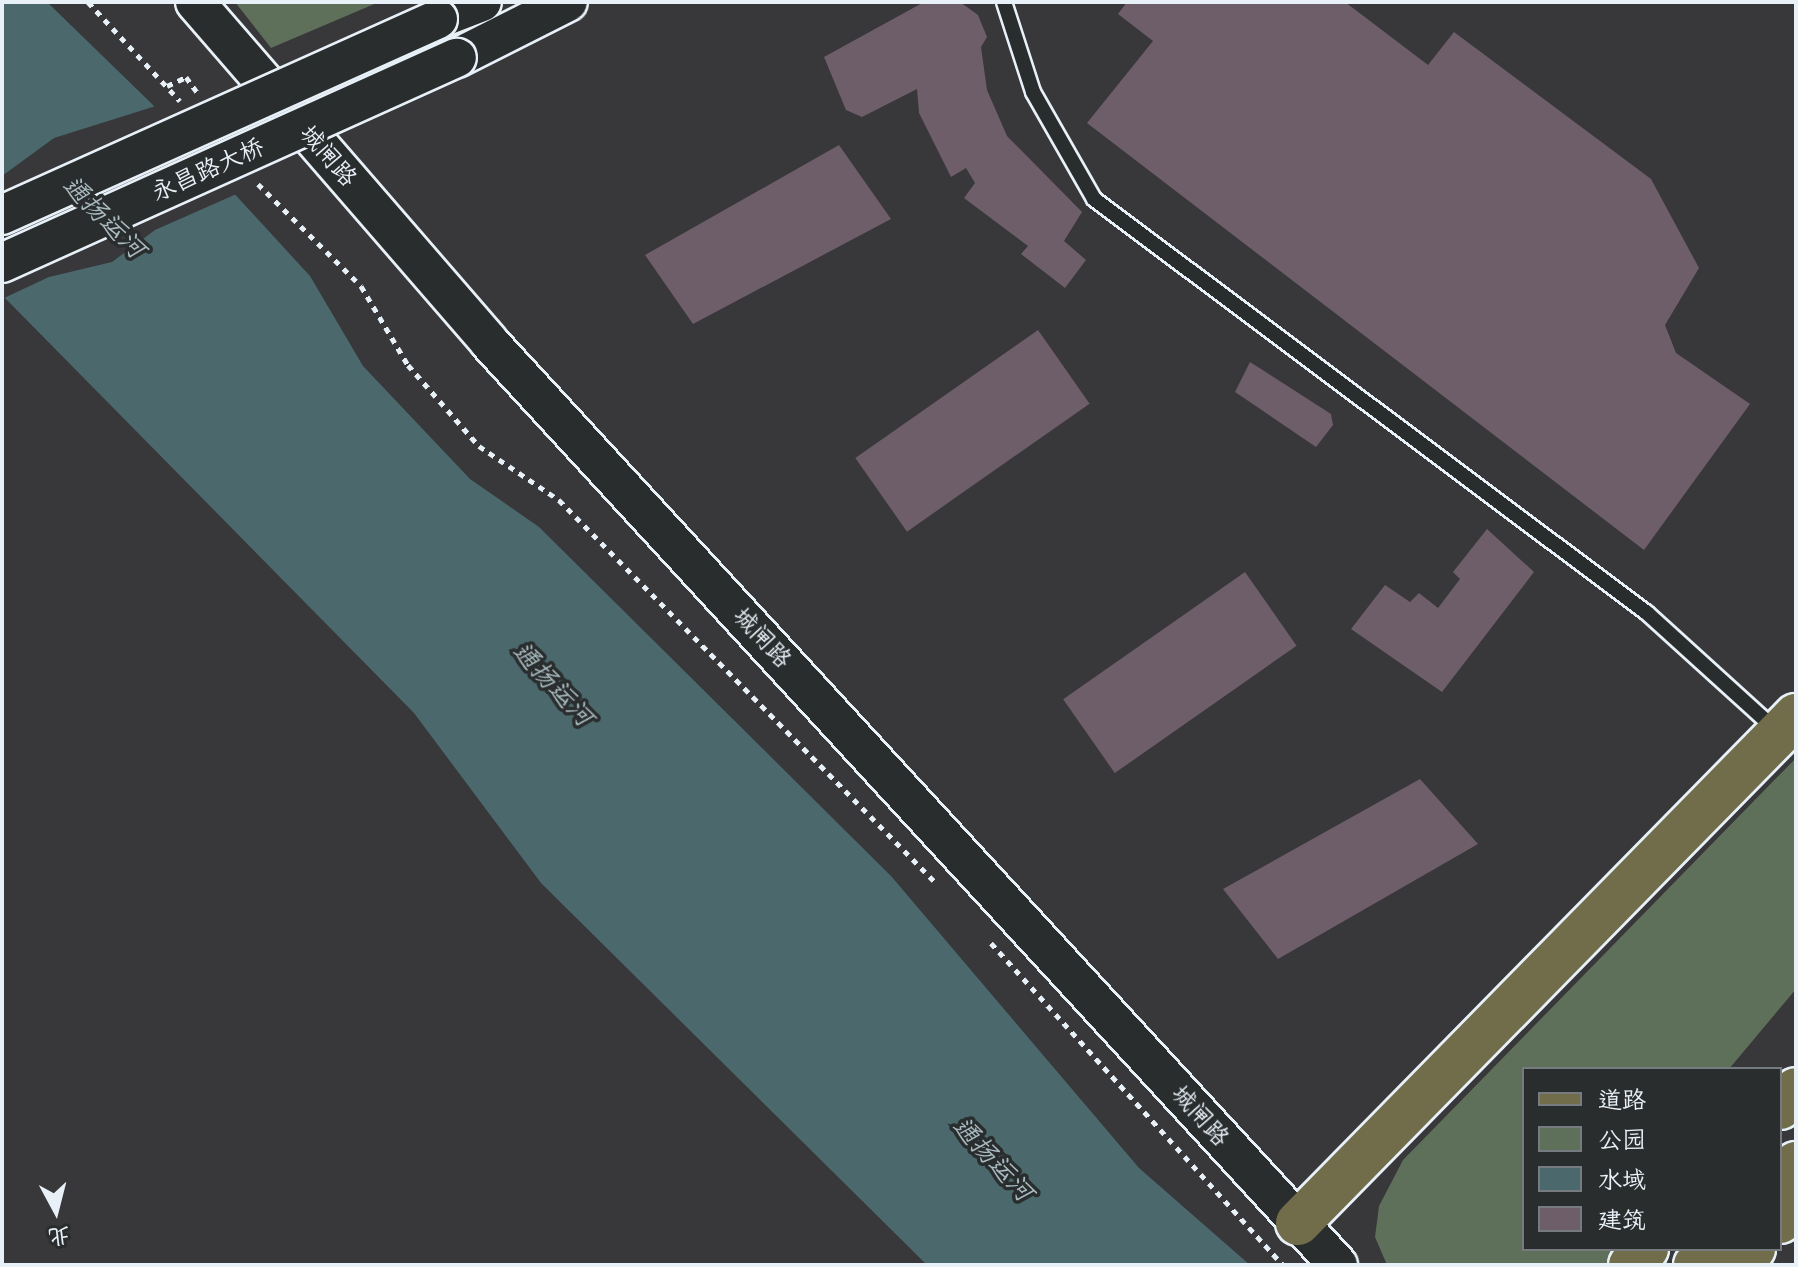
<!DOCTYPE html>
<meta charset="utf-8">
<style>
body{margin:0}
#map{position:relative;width:1798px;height:1267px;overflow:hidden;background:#38373a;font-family:"Balsamiq Sans","LXGW WenKai TC",sans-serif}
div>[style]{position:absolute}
.green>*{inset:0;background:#5e705a}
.water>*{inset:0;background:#4b696c}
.pier>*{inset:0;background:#38373a}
.building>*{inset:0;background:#6e5e6a;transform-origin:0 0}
.path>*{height:5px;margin-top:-2.5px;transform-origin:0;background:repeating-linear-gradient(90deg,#e8f1f8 0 6px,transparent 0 12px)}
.roads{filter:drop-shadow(2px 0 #e8f1f8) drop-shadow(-2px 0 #e8f1f8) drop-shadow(0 2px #e8f1f8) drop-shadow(0 -2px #e8f1f8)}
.service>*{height:14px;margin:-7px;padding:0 7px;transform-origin:7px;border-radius:7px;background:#2a2d2e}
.tertiary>*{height:38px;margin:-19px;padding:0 19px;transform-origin:19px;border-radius:19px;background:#2a2d2e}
.primary>*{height:44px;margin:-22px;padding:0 22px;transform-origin:22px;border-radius:22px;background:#716d4b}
.trunk>*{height:44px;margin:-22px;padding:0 22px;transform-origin:22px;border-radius:22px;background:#716d4b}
.bridges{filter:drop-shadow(2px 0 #e8f1f8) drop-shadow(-2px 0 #e8f1f8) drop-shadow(0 2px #e8f1f8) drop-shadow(0 -2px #e8f1f8)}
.tertiary-bridge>*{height:38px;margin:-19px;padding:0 19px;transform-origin:19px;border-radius:19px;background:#2a2d2e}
span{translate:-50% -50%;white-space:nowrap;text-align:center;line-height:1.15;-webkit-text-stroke:7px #2a2d2e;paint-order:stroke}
.street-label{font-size:24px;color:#e8f1f8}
.water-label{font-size:26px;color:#a9bbc0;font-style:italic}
.frame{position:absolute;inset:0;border:4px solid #e8f1f8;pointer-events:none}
.legend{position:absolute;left:1522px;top:1067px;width:260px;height:184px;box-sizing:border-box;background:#2a2d2e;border:2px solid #767b7f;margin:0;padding:10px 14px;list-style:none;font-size:24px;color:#e8f1f8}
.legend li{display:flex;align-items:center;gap:16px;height:40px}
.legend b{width:40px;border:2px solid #767b7f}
.north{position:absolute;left:16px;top:1171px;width:80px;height:80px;-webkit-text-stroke:6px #2a2d2e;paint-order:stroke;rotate:173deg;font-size:22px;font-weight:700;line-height:32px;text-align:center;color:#e8f1f8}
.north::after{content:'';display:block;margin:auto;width:28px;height:36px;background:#e8f1f8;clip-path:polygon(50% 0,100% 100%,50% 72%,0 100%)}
</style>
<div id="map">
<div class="green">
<div style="clip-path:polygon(235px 2px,379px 2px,271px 48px)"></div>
<div style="clip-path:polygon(1796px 758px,1796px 989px,1729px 1069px,1524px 1069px,1524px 1249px,1653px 1249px,1670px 1265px,1387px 1265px,1375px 1237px,1379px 1206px,1403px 1160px)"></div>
</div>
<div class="water">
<div style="clip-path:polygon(2px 2px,47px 2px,151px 103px,310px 276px,363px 366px,470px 479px,539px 527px,891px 876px,1139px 1168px,1250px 1265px,927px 1265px,541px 883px,414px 713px,2px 295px)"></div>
</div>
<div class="pier">
<div style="clip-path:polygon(159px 105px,241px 192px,155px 230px,112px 262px,49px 277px,2px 299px,2px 176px,54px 138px)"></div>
</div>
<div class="building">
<div style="clip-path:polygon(924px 2px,960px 2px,978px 15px,987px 37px,981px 47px,987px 90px,1007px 136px,1082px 212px,1064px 241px,1086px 260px,1065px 288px,1021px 254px,1028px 246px,964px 198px,975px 183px,966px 168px,951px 177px,919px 113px,917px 89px,862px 117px,846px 110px,824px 57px)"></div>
<div style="clip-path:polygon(1127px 2px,1345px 2px,1428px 65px,1454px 32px,1651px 179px,1699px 268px,1665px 325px,1676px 353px,1750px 404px,1644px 550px,1087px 123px,1153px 41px,1118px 14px)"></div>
<div style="clip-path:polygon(839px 145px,891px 219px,693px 324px,645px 255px)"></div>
<div style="left:1038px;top:330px;width:90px;height:223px;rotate:55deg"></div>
<div style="clip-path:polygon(1250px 362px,1331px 414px,1333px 425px,1316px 447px,1235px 392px)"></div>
<div style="clip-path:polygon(1487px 529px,1534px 572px,1442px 692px,1351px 629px,1385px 585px,1410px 602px,1419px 593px,1438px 608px,1460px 579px,1453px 572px)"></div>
<div style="left:1245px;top:572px;width:90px;height:222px;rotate:55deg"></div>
<div style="clip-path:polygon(1420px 779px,1478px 844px,1278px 959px,1223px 889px)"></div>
</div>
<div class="path">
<div style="left:88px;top:2px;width:135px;rotate:47.1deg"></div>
<div style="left:167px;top:86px;width:21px;rotate:-25deg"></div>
<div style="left:186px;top:77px;width:19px;rotate:54deg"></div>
<div style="left:258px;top:184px;width:145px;rotate:44.7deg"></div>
<div style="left:361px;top:286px;width:92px;rotate:59.3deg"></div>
<div style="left:408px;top:365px;width:108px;rotate:48.8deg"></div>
<div style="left:479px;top:446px;width:97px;rotate:34deg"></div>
<div style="left:559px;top:500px;width:537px;rotate:45.45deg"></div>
<div style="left:991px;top:943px;width:435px;rotate:47.8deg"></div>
</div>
<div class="roads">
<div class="service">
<div style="left:1004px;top:2px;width:95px;rotate:72.1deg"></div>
<div style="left:1033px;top:92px;width:123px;rotate:60.3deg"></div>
<div style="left:1094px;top:199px;width:691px;rotate:36.82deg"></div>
<div style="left:1647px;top:613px;width:174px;rotate:42.2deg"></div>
</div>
<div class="tertiary">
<div style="left:195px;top:2px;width:449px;rotate:49.1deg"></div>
<div style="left:489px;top:342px;width:1254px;rotate:47.39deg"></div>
<div style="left:438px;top:19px;width:47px;rotate:-21.1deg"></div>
<div style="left:457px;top:58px;width:124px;rotate:-26.8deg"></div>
</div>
<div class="primary">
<div style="left:1780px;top:1107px;width:23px;rotate:-47deg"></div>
<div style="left:1298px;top:1223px;width:711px;rotate:-45.51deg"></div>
<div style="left:1631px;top:1265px;width:22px;rotate:-47deg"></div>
</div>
<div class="trunk">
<div style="left:1780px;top:1180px;width:23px;rotate:-45deg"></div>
<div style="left:1780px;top:1221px;width:23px;rotate:-47deg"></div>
<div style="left:1696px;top:1265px;width:23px;rotate:-45deg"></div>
<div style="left:1738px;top:1265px;width:22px;rotate:-47deg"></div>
</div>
</div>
<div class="bridges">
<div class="tertiary-bridge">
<div style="left:2px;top:215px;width:478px;rotate:-24.2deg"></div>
<div style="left:2px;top:263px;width:499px;rotate:-24.3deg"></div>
</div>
</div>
<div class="street-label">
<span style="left:328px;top:156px;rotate:49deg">城闸路</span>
<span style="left:208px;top:170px;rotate:-24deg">永昌路大桥</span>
<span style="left:762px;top:638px;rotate:47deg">城闸路</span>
<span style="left:1200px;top:1116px;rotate:48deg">城闸路</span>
</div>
<div class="water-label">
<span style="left:103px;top:218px;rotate:45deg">通扬运河</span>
<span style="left:552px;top:685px;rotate:47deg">通扬运河</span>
<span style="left:992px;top:1160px;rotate:47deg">通扬运河</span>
</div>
<div class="frame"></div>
<ul class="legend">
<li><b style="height:10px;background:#716d4b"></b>道路</li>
<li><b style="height:22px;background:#5e705a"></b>公园</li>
<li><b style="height:22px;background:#4b696c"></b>水域</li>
<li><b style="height:22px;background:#6e5e6a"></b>建筑</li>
</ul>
<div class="north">北</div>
</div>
